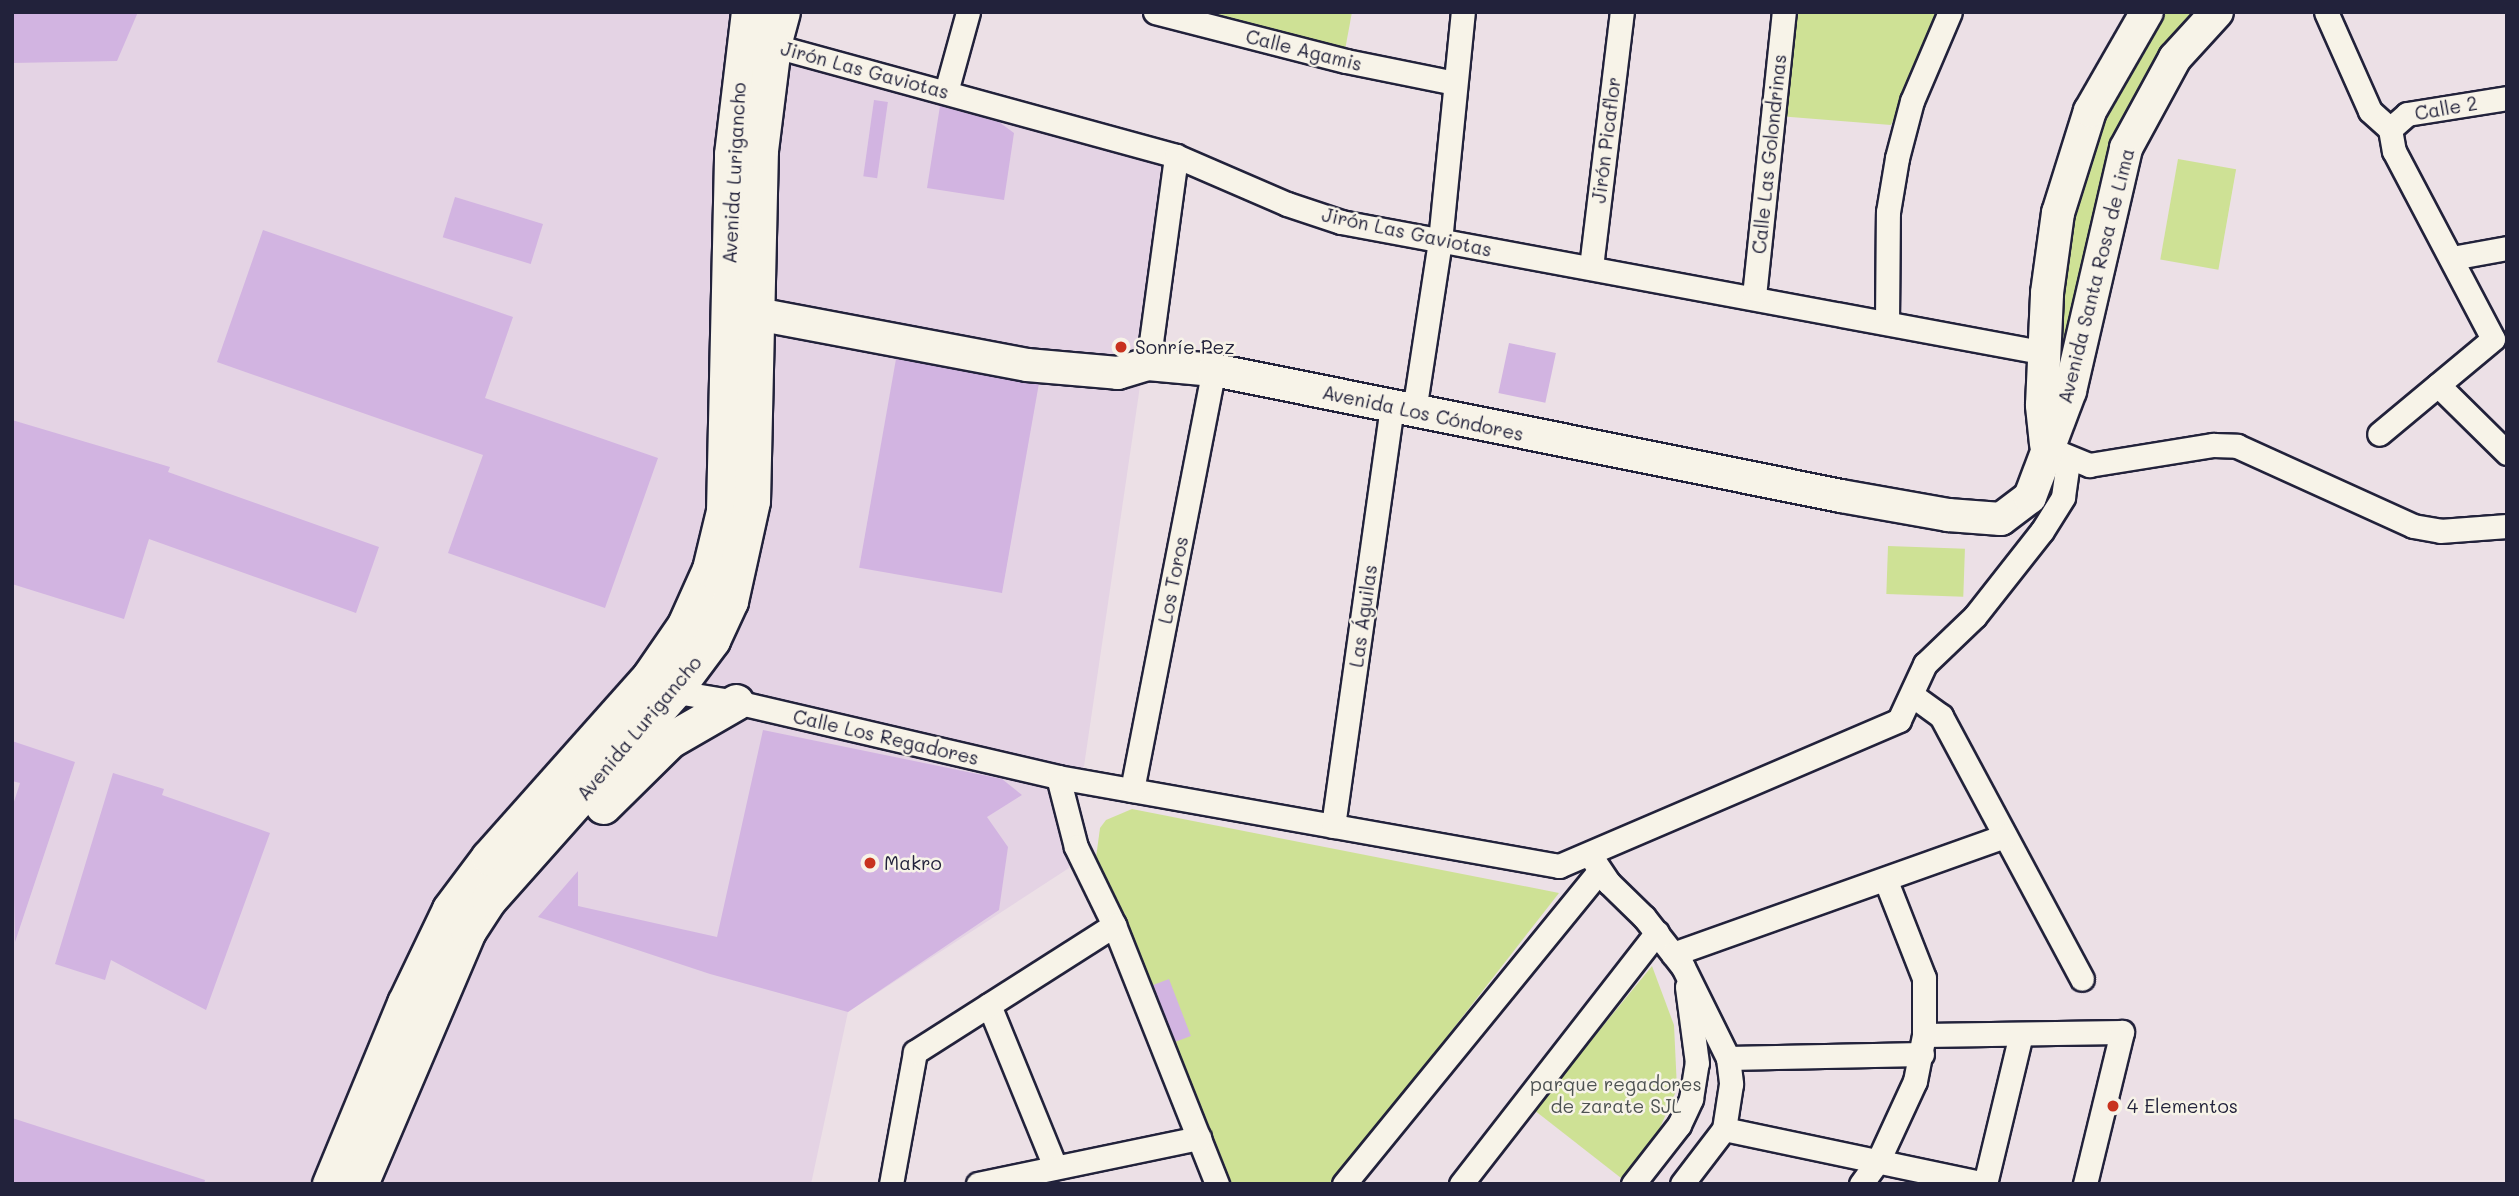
<!DOCTYPE html>
<meta charset="utf-8">
<style>
body{margin:0}
#map{position:relative;width:2519px;height:1196px;overflow:hidden;background:#ece0e6;font-family:Mali,sans-serif}
div>[style]{position:absolute}
.built>*{inset:0;background:#e4d3e4}
.green>*{inset:0;background:#cee195;transform-origin:0 0}
.building>*{inset:0;background:#d2b4e1;transform-origin:0 0}
.roads{filter:drop-shadow(2px 0 #22223b) drop-shadow(-2px 0 #22223b) drop-shadow(0 2px #22223b) drop-shadow(0 -2px #22223b)}
.minor>*{height:23px;margin:-11.5px;padding:0 11.5px;transform-origin:11.5px;border-radius:11.5px;background:#f7f3e8}
.secondary>*{height:32px;margin:-16px;padding:0 16px;transform-origin:16px;border-radius:16px;background:#f7f3e8}
.primary>*{height:35px;margin:-17.5px;padding:0 17.5px;transform-origin:17.5px;border-radius:17.5px;background:#f7f3e8}
.dots>*{width:19px;height:19px;translate:-50% -50%;box-sizing:border-box;border:4px solid #f7f3e8;border-radius:50%}
span{translate:-50% -50%;white-space:nowrap;text-align:center;line-height:1.15;-webkit-text-stroke:5px #f7f3e8;paint-order:stroke}
.street-label{font-size:19px;color:#22223b}
.poi-label{font-size:19px;color:#22223b}
.left{translate:0 -50%;text-align:left}
.park-label{font-size:19px;color:#4d5252}
.frame{position:absolute;inset:0;border:14px solid #22223b;pointer-events:none}
</style>
<div id="map">
<div class="built">
<div style="clip-path:polygon(12px 12px,766px 12px,760px 39px,1165px 163px,1139px 393px,1069px 868px,848px 1012px,811px 1184px,12px 1184px)"></div>
</div>
<div class="green">
<div style="clip-path:polygon(1191px 12px,1352px 12px,1345px 50px)"></div>
<div style="clip-path:polygon(1788px 12px,1938px 12px,1891px 125px,1777px 116px)"></div>
<div style="clip-path:polygon(2158px 12px,2201px 12px,2167px 52px,2049px 410px,2077px 170px)"></div>
<div style="left:2178px;top:159px;width:59px;height:102px;rotate:10deg"></div>
<div style="left:1888px;top:546px;width:77px;height:48px;rotate:2deg"></div>
<div style="clip-path:polygon(1132px 809px,1559px 893px,1332px 1184px,1231px 1184px,1095px 865px,1100px 828px,1106px 820px)"></div>
<div style="clip-path:polygon(1652px 966px,1674px 1025px,1677px 1089px,1659px 1130px,1621px 1178px,1534px 1110px)"></div>
</div>
<div class="building">
<div style="clip-path:polygon(12px 12px,138px 12px,117px 61px,12px 63px)"></div>
<div style="left:874px;top:100px;width:14px;height:77px;rotate:8deg"></div>
<div style="clip-path:polygon(940px 106px,999px 122px,1014px 133px,1004px 200px,927px 188px)"></div>
<div style="left:455px;top:197px;width:92px;height:42px;rotate:17deg"></div>
<div style="clip-path:polygon(263px 230px,513px 317px,485px 398px,658px 458px,605px 608px,448px 553px,483px 455px,217px 362px)"></div>
<div style="left:1509px;top:343px;width:48px;height:51px;rotate:12deg"></div>
<div style="left:896px;top:359px;width:145px;height:212px;rotate:10deg"></div>
<div style="clip-path:polygon(12px 420px,170px 467px,168px 472px,379px 547px,356px 613px,149px 539px,124px 619px,12px 584px)"></div>
<div style="clip-path:polygon(763px 730px,1002px 779px,1022px 795px,987px 817px,1008px 847px,999px 910px,848px 1012px,710px 974px,538px 917px,578px 871px,578px 906px,717px 937px)"></div>
<div style="clip-path:polygon(12px 741px,75px 762px,15px 942px,12px 808px,20px 783px,12px 781px)"></div>
<div style="clip-path:polygon(113px 773px,164px 789px,162px 795px,270px 833px,206px 1010px,111px 960px,105px 980px,55px 964px)"></div>
<div style="left:1169px;top:979px;width:61px;height:17px;rotate:69deg"></div>
<div style="clip-path:polygon(12px 1118px,205px 1180px,204px 1184px,12px 1184px)"></div>
</div>
<div class="roads">
<div class="minor">
<div style="left:1155px;top:12px;width:197px;rotate:14.4deg"></div>
<div style="left:1346px;top:61px;width:111px;rotate:11.4deg"></div>
<div style="left:2326px;top:12px;width:108px;rotate:66deg"></div>
<div style="left:2370px;top:111px;width:27px;rotate:42deg"></div>
<div style="left:2390px;top:129px;width:22px;rotate:80deg"></div>
<div style="left:2394px;top:151px;width:212px;rotate:62.2deg"></div>
<div style="left:2493px;top:339px;width:148px;rotate:140.2deg"></div>
<div style="left:760px;top:42px;width:431px;rotate:15.3deg"></div>
<div style="left:1176px;top:156px;width:121px;rotate:23.4deg"></div>
<div style="left:1287px;top:204px;width:57px;rotate:18.4deg"></div>
<div style="left:1341px;top:222px;width:717px;rotate:10.53deg"></div>
<div style="left:946px;top:92px;width:83px;rotate:-74.6deg"></div>
<div style="left:2390px;top:129px;width:23px;rotate:-41deg"></div>
<div style="left:2407px;top:114px;width:101px;rotate:-9.1deg"></div>
<div style="left:2452px;top:258px;width:56px;rotate:-10.3deg"></div>
<div style="left:1591px;top:267px;width:257px;rotate:-83.1deg"></div>
<div style="left:1754px;top:296px;width:286px;rotate:-84deg"></div>
<div style="left:1887px;top:321px;width:109px;rotate:-89.5deg"></div>
<div style="left:1888px;top:212px;width:55px;rotate:-80.5deg"></div>
<div style="left:1897px;top:158px;width:59px;rotate:-75.3deg"></div>
<div style="left:1912px;top:101px;width:97px;rotate:-66.9deg"></div>
<div style="left:1148px;top:364px;width:210px;rotate:-82.3deg"></div>
<div style="left:2438px;top:385px;width:97px;rotate:44.6deg"></div>
<div style="left:1414px;top:411px;width:172px;rotate:-81.3deg"></div>
<div style="left:1440px;top:241px;width:230px;rotate:-84.3deg"></div>
<div style="left:2057px;top:452px;width:35px;rotate:22deg"></div>
<div style="left:2089px;top:465px;width:126px;rotate:-9.2deg"></div>
<div style="left:2213px;top:445px;width:24px;rotate:2deg"></div>
<div style="left:2237px;top:446px;width:193px;rotate:24.4deg"></div>
<div style="left:2413px;top:526px;width:27px;rotate:10deg"></div>
<div style="left:2440px;top:531px;width:67px;rotate:-4.3deg"></div>
<div style="left:665px;top:690px;width:72px;rotate:9.6deg"></div>
<div style="left:736px;top:702px;width:331px;rotate:13.1deg"></div>
<div style="left:1058px;top:777px;width:509px;rotate:10.07deg"></div>
<div style="left:1559px;top:866px;width:370px;rotate:-23.2deg"></div>
<div style="left:1899px;top:720px;width:62px;rotate:-65.1deg"></div>
<div style="left:1925px;top:664px;width:69px;rotate:-43.8deg"></div>
<div style="left:1975px;top:616px;width:108px;rotate:-51.8deg"></div>
<div style="left:2042px;top:531px;width:40px;rotate:-58deg"></div>
<div style="left:2063px;top:497px;width:37px;rotate:-82deg"></div>
<div style="left:1912px;top:695px;width:36px;rotate:36deg"></div>
<div style="left:1941px;top:716px;width:298px;rotate:61.8deg"></div>
<div style="left:1058px;top:777px;width:72px;rotate:75.6deg"></div>
<div style="left:1076px;top:847px;width:87px;rotate:64deg"></div>
<div style="left:1114px;top:925px;width:279px;rotate:68.3deg"></div>
<div style="left:1132px;top:790px;width:428px;rotate:-79deg"></div>
<div style="left:1333px;top:826px;width:424px;rotate:-82deg"></div>
<div style="left:1592px;top:858px;width:30px;rotate:56deg"></div>
<div style="left:1609px;top:883px;width:49px;rotate:44.2deg"></div>
<div style="left:1644px;top:917px;width:63px;rotate:52deg"></div>
<div style="left:1683px;top:967px;width:102px;rotate:63.7deg"></div>
<div style="left:1728px;top:1058px;width:26px;rotate:83deg"></div>
<div style="left:1731px;top:1084px;width:46px;rotate:98.8deg"></div>
<div style="left:1724px;top:1129px;width:69px;rotate:127.4deg"></div>
<div style="left:1673px;top:954px;width:352px;rotate:-19.6deg"></div>
<div style="left:989px;top:1005px;width:175px;rotate:67.8deg"></div>
<div style="left:1924px;top:1035px;width:198px;rotate:-0.9deg"></div>
<div style="left:2122px;top:1032px;width:156px;rotate:103.7deg"></div>
<div style="left:1728px;top:1058px;width:194px;rotate:-1.2deg"></div>
<div style="left:1724px;top:1129px;width:267px;rotate:11.9deg"></div>
<div style="left:891px;top:1184px;width:134px;rotate:-79.7deg"></div>
<div style="left:915px;top:1052px;width:236px;rotate:-32.5deg"></div>
<div style="left:978px;top:1184px;width:226px;rotate:-11.8deg"></div>
<div style="left:1344px;top:1184px;width:404px;rotate:-50.8deg"></div>
<div style="left:1461px;top:1184px;width:319px;rotate:-52.1deg"></div>
<div style="left:1633px;top:1184px;width:75px;rotate:-52.1deg"></div>
<div style="left:1679px;top:1125px;width:29px;rotate:-65deg"></div>
<div style="left:1691px;top:1099px;width:36px;rotate:-81deg"></div>
<div style="left:1697px;top:1063px;width:77px;rotate:-97.5deg"></div>
<div style="left:1861px;top:1184px;width:31px;rotate:-54deg"></div>
<div style="left:1879px;top:1159px;width:86px;rotate:-65.2deg"></div>
<div style="left:1915px;top:1081px;width:47px;rotate:-78.9deg"></div>
<div style="left:1924px;top:1035px;width:57px;rotate:-90deg"></div>
<div style="left:1924px;top:978px;width:104px;rotate:-111.4deg"></div>
<div style="left:1985px;top:1184px;width:154px;rotate:-76.5deg"></div>
</div>
<div class="secondary">
<div style="left:757px;top:314px;width:275px;rotate:10.7deg"></div>
<div style="left:1027px;top:365px;width:91px;rotate:5deg"></div>
<div style="left:1118px;top:373px;width:31px;rotate:-17deg"></div>
<div style="left:1148px;top:364px;width:66px;rotate:5.2deg"></div>
<div style="left:1214px;top:370px;width:640px;rotate:11.36deg"></div>
<div style="left:1841px;top:496px;width:109px;rotate:10.1deg"></div>
<div style="left:1948px;top:515px;width:53px;rotate:4.3deg"></div>
<div style="left:2001px;top:519px;width:36px;rotate:-37deg"></div>
<div style="left:2030px;top:497px;width:113px;rotate:-69.3deg"></div>
<div style="left:2070px;top:391px;width:249px;rotate:-77deg"></div>
<div style="left:2126px;top:148px;width:102px;rotate:-61.4deg"></div>
<div style="left:2175px;top:58px;width:62px;rotate:-47.6deg"></div>
<div style="left:2046px;top:444px;width:39px;rotate:-96deg"></div>
<div style="left:2042px;top:405px;width:112px;rotate:-87.4deg"></div>
<div style="left:2047px;top:293px;width:81px;rotate:-82.2deg"></div>
<div style="left:2058px;top:213px;width:107px;rotate:-72.6deg"></div>
<div style="left:2090px;top:111px;width:114px;rotate:-60.1deg"></div>
</div>
<div class="primary">
<div style="left:603px;top:806px;width:94px;rotate:-44.6deg"></div>
<div style="left:670px;top:740px;width:76px;rotate:-29.9deg"></div>
<div style="left:330px;top:1184px;width:196px;rotate:-67.5deg"></div>
<div style="left:405px;top:1003px;width:104px;rotate:-64.4deg"></div>
<div style="left:450px;top:909px;width:65px;rotate:-53.1deg"></div>
<div style="left:489px;top:857px;width:242px;rotate:-48.3deg"></div>
<div style="left:650px;top:676px;width:62px;rotate:-55.5deg"></div>
<div style="left:685px;top:625px;width:61px;rotate:-65.9deg"></div>
<div style="left:710px;top:569px;width:60px;rotate:-76.4deg"></div>
<div style="left:724px;top:511px;width:357px;rotate:-88.7deg"></div>
<div style="left:732px;top:154px;width:143px;rotate:-83.2deg"></div>
<div style="left:360px;top:1184px;width:275px;rotate:-66.9deg"></div>
<div style="left:468px;top:931px;width:38px;rotate:-57deg"></div>
<div style="left:489px;top:899px;width:278px;rotate:-48.3deg"></div>
<div style="left:674px;top:691px;width:64px;rotate:-53.3deg"></div>
<div style="left:712px;top:640px;width:43px;rotate:-65.2deg"></div>
<div style="left:730px;top:601px;width:102px;rotate:-77.6deg"></div>
<div style="left:752px;top:501px;width:351px;rotate:-88.7deg"></div>
<div style="left:760px;top:150px;width:106px;rotate:-82.9deg"></div>
<div style="left:773px;top:45px;width:34px;rotate:-75deg"></div>
</div>
</div>
<div class="dots">
<div style="left:1121px;top:347px;background:#c8321e"></div>
<div style="left:870px;top:863px;background:#c8321e"></div>
<div style="left:2113px;top:1106px;background:#c8321e"></div>
</div>
<div class="street-label">
<span style="left:1304px;top:50px;rotate:14deg">Calle Agamis</span>
<span style="left:865px;top:70px;rotate:15deg">Jirón Las Gaviotas</span>
<span style="left:2446px;top:108px;rotate:-10deg">Calle 2</span>
<span style="left:1606px;top:140px;rotate:-83deg">Jirón Picaflor</span>
<span style="left:1769px;top:154px;rotate:-84deg">Calle Las Golondrinas</span>
<span style="left:734px;top:173px;rotate:-87deg">Avenida Lurigancho</span>
<span style="left:1407px;top:232px;rotate:12deg">Jirón Las Gaviotas</span>
<span style="left:2096px;top:276px;rotate:-76deg">Avenida Santa Rosa de Lima</span>
<span style="left:1423px;top:413px;rotate:12deg">Avenida Los Cóndores</span>
<span style="left:1173px;top:580px;rotate:-79deg">Los Toros</span>
<span style="left:1363px;top:616px;rotate:-82deg">Las Águilas</span>
<span style="left:639px;top:728px;rotate:-50deg">Avenida Lurigancho</span>
<span style="left:886px;top:737px;rotate:13deg">Calle Los Regadores</span>
</div>
<div class="poi-label">
<span class="left" style="left:1135px;top:347px">Sonríe Pez</span>
<span class="left" style="left:884px;top:863px">Makro</span>
<span class="left" style="left:2127px;top:1106px">4 Elementos</span>
</div>
<div class="park-label">
<span style="left:1616px;top:1095px">parque regadores<br>de zarate SJL</span>
</div>
<div class="frame"></div>
</div>
